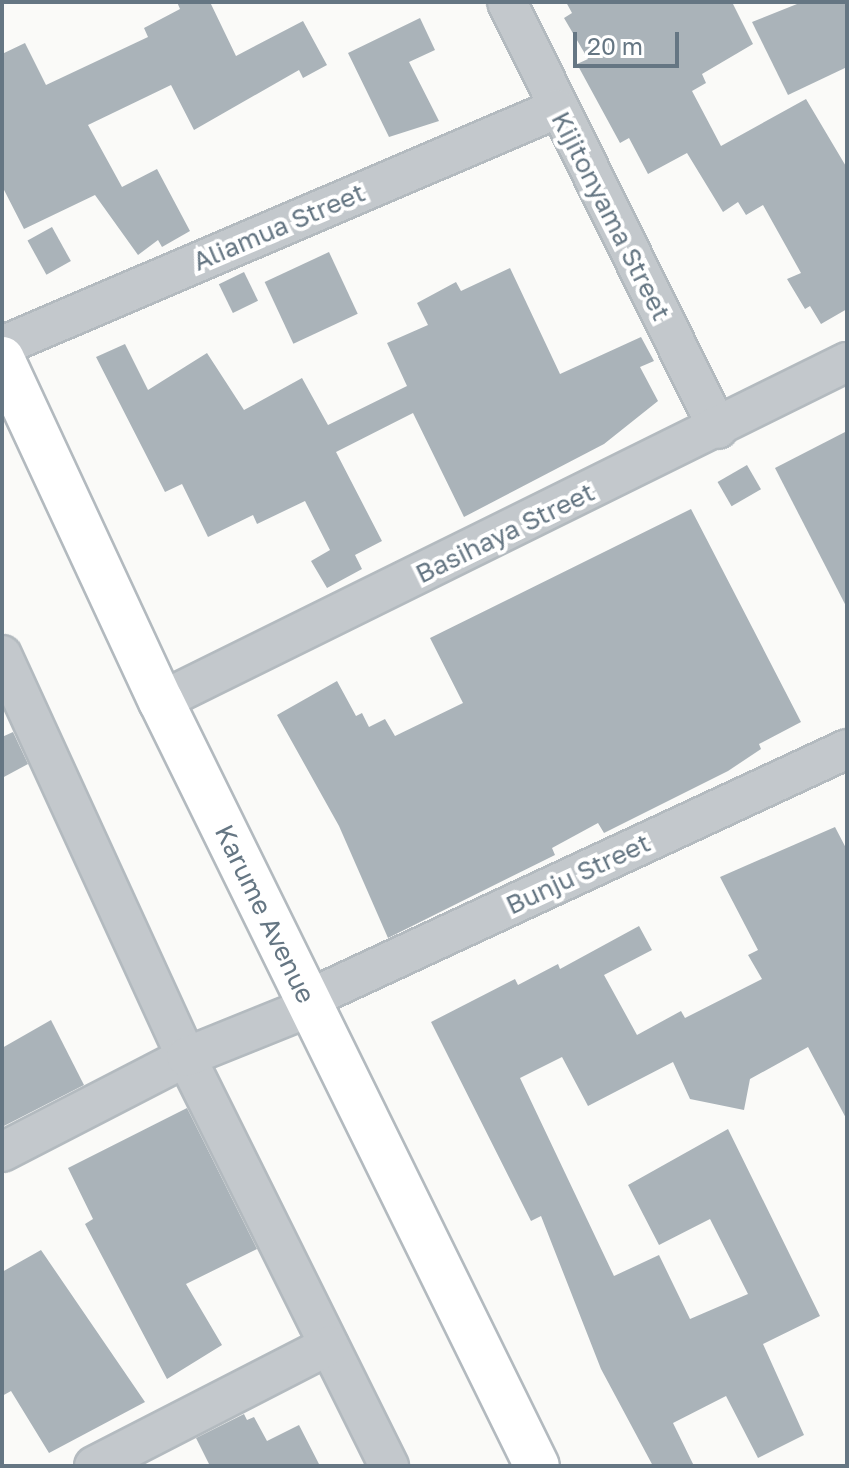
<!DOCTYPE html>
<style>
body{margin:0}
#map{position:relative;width:849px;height:1468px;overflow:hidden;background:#fafaf8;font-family:"Golos Text",sans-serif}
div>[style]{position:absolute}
.building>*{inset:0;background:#aab3b9;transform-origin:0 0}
.roads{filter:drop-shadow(2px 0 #b3babf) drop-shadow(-2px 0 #b3babf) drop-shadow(0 2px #b3babf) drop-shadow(0 -2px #b3babf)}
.street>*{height:38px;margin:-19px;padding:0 19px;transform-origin:19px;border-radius:19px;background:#c3c8cc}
.secondary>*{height:44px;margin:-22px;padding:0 22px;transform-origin:22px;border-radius:22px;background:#fff}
span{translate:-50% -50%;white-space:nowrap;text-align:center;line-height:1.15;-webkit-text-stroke:8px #fff;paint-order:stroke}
.street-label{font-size:26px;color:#657683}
.frame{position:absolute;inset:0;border:4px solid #657683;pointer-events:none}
.scale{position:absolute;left:573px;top:32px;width:106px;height:36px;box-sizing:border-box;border:4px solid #657683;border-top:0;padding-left:10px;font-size:24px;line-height:28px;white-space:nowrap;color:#657683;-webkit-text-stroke:6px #fff;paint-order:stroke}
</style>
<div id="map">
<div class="building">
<div style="clip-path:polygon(177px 2px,210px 2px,236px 56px,303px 21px,327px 65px,303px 78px,299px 70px,194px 130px,171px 85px,88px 125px,122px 187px,157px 169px,190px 231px,162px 247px,158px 240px,138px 255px,95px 195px,24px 229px,2px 186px,2px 54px,25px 43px,46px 85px,148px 37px,144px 28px,180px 9px)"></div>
<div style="clip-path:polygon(566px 2px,732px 2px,753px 44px,702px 74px,706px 83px,692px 91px,721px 146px,806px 99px,847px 168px,847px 309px,821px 324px,810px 306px,805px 309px,787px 279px,801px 273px,763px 205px,746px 215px,738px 202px,723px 212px,687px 153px,648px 174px,629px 138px,620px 143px,577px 64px,588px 59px,564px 18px,572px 13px)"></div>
<div style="clip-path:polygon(802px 2px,847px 2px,847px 67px,788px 95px,752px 22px)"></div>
<div style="clip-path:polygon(420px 18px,435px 50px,409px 62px,439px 121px,389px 137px,348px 53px)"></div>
<div style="left:52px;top:227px;width:39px;height:28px;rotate:61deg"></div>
<div style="left:329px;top:252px;width:68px;height:71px;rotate:65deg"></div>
<div style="clip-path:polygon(510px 268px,560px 374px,641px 337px,654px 361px,640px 367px,658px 401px,604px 444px,464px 517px,413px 413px,336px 452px,382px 541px,355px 555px,362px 569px,327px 588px,311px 561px,330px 550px,305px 501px,257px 524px,253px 515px,208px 537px,182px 484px,165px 492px,96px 357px,125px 344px,148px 390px,207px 353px,244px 410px,302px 378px,328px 425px,407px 386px,387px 343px,428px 325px,417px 303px,456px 282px,461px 291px)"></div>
<div style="left:244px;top:272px;width:32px;height:28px;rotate:64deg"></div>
<div style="clip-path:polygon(847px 431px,847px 608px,775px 468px)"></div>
<div style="left:747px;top:465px;width:28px;height:34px;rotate:60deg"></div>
<div style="clip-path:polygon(691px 509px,801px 722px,759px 744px,761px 749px,728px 771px,604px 833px,598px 823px,552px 848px,555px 855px,388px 938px,339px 826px,277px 715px,337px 681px,356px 716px,362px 713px,369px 727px,385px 719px,395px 736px,463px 703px,430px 638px)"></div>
<div style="clip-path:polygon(13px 732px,28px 764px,2px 778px,2px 737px)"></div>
<div style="clip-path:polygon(835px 827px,847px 850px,847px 1120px,808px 1047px,750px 1079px,744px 1110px,690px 1099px,673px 1062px,588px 1106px,562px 1057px,520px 1078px,614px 1276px,659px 1255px,690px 1319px,748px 1294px,710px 1219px,659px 1245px,628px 1185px,728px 1129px,820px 1316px,763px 1344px,804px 1435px,758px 1458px,726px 1396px,673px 1423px,694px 1466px,653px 1466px,601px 1369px,541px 1216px,531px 1221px,431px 1022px,515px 979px,518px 985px,558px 964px,560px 969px,639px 926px,652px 950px,604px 975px,637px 1035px,681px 1011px,685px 1018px,762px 979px,748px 955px,758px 950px,720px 877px)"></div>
<div style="clip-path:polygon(51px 1020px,84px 1085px,2px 1127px,2px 1048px)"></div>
<div style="clip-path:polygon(187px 1108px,257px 1249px,186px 1284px,222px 1345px,167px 1379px,85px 1224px,93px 1219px,68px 1168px)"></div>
<div style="clip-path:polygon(41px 1250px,145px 1402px,49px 1453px,11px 1391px,2px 1396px,2px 1272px)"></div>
<div style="clip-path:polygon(244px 1414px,247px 1420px,254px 1417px,267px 1441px,299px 1425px,320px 1466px,210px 1466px,196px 1438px)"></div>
</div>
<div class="roads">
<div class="street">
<div style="left:507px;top:2px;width:476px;rotate:63.7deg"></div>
<div style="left:2px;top:346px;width:603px;rotate:-23.16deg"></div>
<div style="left:2px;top:655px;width:442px;rotate:65.4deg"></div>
<div style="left:186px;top:1057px;width:457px;rotate:63.6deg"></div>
<div style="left:161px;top:701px;width:765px;rotate:-26.3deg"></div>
<div style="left:309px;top:999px;width:593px;rotate:-24.92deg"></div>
<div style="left:2px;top:1152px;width:207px;rotate:-27.3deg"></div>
<div style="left:186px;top:1057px;width:134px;rotate:-22deg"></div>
<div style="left:94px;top:1466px;width:264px;rotate:-27.2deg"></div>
</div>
<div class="secondary">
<div style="left:2px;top:359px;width:377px;rotate:65.1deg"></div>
<div style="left:161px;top:701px;width:852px;rotate:63.83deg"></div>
</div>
</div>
<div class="street-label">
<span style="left:611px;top:216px;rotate:63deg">Kijitonyama Street</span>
<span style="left:279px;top:227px;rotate:-23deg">Aliamua Street</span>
<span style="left:505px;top:533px;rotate:-26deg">Basihaya Street</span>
<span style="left:578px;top:874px;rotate:-25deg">Bunju Street</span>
<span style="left:265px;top:914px;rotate:64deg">Karume Avenue</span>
</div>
<div class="frame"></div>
<div class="scale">20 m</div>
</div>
